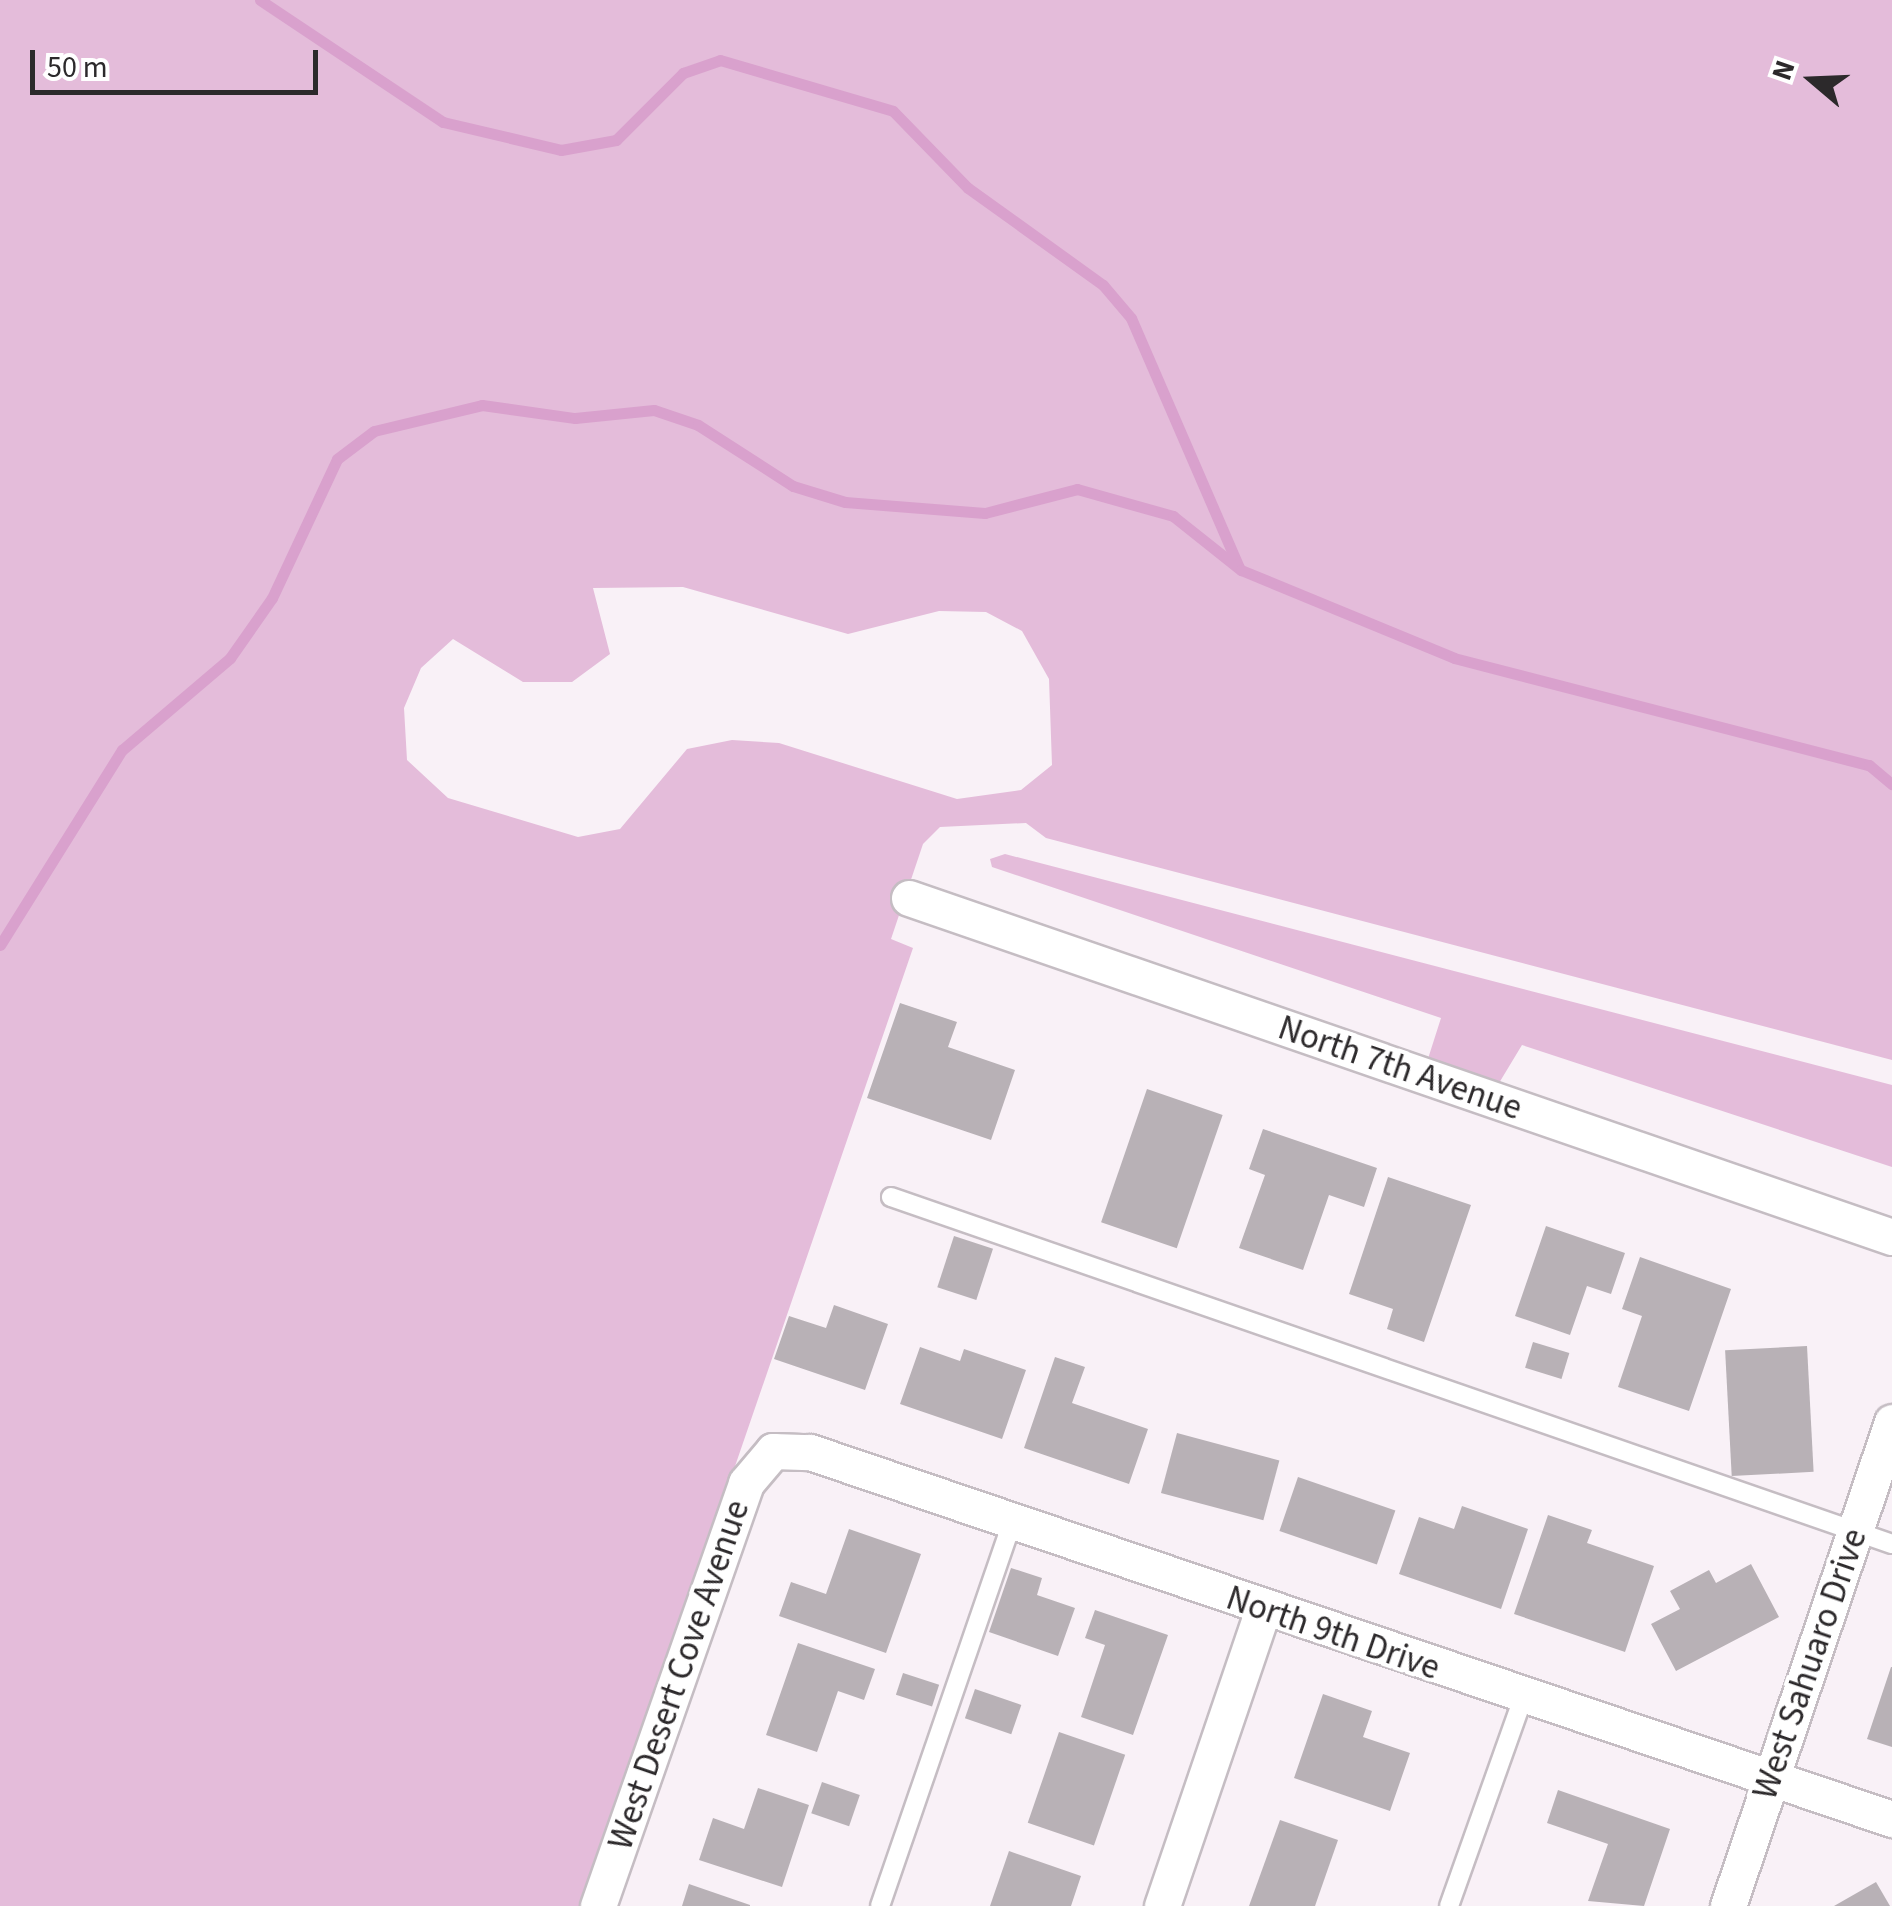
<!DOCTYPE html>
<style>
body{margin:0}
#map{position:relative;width:1892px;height:1906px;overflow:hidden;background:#f9f1f7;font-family:"Source Sans 3",sans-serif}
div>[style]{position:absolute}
.green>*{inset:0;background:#e4bcda}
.stream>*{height:11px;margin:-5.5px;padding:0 5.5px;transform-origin:5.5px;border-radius:5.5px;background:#d9a1cd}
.building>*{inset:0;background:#b8b1b6;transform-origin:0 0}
.roads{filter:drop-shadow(2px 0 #c5bdc3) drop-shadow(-2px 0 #c5bdc3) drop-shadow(0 2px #c5bdc3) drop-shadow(0 -2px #c5bdc3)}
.service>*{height:18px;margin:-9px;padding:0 9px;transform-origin:9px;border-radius:9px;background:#fff}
.minor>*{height:35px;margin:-17.5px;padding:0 17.5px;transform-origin:17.5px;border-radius:17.5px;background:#fff}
span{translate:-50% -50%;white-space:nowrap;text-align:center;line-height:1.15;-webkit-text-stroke:8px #fff;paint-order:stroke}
.street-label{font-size:35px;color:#2c292b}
.north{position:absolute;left:1762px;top:30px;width:100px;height:100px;-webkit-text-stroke:8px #fff;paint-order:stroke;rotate:289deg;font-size:28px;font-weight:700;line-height:40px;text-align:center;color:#2c292b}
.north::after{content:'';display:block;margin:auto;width:35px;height:45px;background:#2c292b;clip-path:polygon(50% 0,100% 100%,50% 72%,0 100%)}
.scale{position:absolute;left:30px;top:50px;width:288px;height:45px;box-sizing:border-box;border:5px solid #2c292b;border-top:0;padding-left:12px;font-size:30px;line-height:35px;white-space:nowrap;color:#2c292b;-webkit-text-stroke:8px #fff;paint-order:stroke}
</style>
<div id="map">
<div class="green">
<div style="clip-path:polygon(evenodd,0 0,1892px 0,1892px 1060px,1046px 838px,1026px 823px,940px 827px,923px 844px,891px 939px,913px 948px,584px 1906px,0 1906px,0 0,683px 587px,848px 634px,939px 611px,986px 612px,1022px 631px,1049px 679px,1052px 765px,1021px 790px,957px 799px,779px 743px,732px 740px,687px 749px,620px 829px,578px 837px,448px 798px,407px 760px,404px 708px,421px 668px,453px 639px,523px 682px,572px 682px,610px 654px,593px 588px,683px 587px)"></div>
<div style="clip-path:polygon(1005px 854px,1892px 1085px,1892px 1167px,1522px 1045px,1496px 1088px,1426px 1065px,1441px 1018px,992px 867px,990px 859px)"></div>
</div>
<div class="stream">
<div style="left:260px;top:0;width:220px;rotate:33.7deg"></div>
<div style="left:443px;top:122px;width:121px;rotate:13.3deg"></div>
<div style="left:561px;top:150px;width:56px;rotate:-10.3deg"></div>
<div style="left:616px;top:140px;width:95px;rotate:-45deg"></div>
<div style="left:683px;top:73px;width:39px;rotate:-19deg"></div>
<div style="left:720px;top:60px;width:180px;rotate:16.4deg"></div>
<div style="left:893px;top:111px;width:107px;rotate:45.8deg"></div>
<div style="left:968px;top:188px;width:166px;rotate:35.7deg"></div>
<div style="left:1103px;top:285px;width:43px;rotate:49.7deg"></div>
<div style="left:1131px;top:318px;width:271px;rotate:66.6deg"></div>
<div style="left:0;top:945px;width:230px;rotate:-58deg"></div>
<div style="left:122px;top:750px;width:142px;rotate:-40.4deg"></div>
<div style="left:230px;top:658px;width:73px;rotate:-55deg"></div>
<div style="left:272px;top:598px;width:153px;rotate:-64.9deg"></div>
<div style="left:337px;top:459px;width:46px;rotate:-37.1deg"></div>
<div style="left:374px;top:431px;width:111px;rotate:-13.5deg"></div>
<div style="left:482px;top:405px;width:94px;rotate:8deg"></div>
<div style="left:575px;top:418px;width:79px;rotate:-5.8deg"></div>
<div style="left:654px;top:410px;width:46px;rotate:18.8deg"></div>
<div style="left:698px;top:425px;width:113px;rotate:32.7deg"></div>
<div style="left:793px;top:486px;width:54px;rotate:17.1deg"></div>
<div style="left:845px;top:502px;width:140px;rotate:4.5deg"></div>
<div style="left:985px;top:513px;width:95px;rotate:-14.6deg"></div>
<div style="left:1077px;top:489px;width:100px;rotate:15.7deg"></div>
<div style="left:1173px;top:516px;width:87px;rotate:38.5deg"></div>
<div style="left:1241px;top:570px;width:230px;rotate:22.4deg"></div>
<div style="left:1454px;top:658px;width:429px;rotate:14.5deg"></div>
<div style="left:1869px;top:765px;width:30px;rotate:40deg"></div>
</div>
<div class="building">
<div style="clip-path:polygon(900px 1003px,957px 1022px,948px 1047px,1015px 1070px,991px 1140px,867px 1098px)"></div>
<div style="left:1147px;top:1089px;width:80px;height:141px;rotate:19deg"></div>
<div style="clip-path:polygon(1263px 1129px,1377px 1168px,1364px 1207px,1329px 1195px,1303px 1270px,1239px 1248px,1265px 1175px,1249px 1169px)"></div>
<div style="clip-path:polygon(1388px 1177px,1471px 1205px,1424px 1342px,1387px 1329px,1393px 1309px,1349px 1294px)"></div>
<div style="clip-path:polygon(1546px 1226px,1625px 1253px,1611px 1294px,1587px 1286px,1570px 1335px,1515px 1316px)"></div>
<div style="left:954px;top:1236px;width:41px;height:54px;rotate:18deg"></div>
<div style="clip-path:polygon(1640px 1257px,1731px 1289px,1689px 1411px,1618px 1387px,1642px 1316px,1622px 1309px)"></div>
<div style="clip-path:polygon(834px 1305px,888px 1324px,865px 1390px,774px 1359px,789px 1316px,826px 1328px)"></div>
<div style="left:1533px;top:1342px;width:38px;height:27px;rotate:17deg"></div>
<div style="left:1807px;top:1346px;width:126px;height:82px;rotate:87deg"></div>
<div style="clip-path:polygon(920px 1347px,960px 1361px,964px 1349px,1026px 1370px,1002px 1439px,900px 1404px)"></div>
<div style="clip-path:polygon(1055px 1357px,1085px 1367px,1072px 1403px,1148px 1429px,1129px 1484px,1024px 1448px)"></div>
<div style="left:1177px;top:1433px;width:106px;height:62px;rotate:15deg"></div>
<div style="left:1298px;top:1477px;width:103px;height:57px;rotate:19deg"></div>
<div style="clip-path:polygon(1462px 1506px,1528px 1529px,1501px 1609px,1399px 1574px,1419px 1517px,1454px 1529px)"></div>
<div style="clip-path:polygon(1548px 1515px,1592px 1530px,1587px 1543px,1654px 1566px,1625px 1652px,1514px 1614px)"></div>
<div style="clip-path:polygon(849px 1529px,921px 1554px,886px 1653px,779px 1616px,791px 1582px,826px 1594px)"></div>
<div style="clip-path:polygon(1751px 1564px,1779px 1617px,1676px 1671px,1651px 1624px,1680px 1609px,1670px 1591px,1709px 1570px,1716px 1583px)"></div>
<div style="clip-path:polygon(1011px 1568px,1042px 1578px,1037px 1595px,1075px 1608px,1058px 1656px,989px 1632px)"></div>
<div style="clip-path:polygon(1095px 1610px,1168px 1635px,1133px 1735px,1081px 1717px,1105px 1645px,1085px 1638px)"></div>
<div style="clip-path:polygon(798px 1643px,875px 1669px,864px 1700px,838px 1691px,817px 1752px,766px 1735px)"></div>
<div style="clip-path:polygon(1891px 1667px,1892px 1667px,1892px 1747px,1867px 1739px)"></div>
<div style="left:903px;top:1673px;width:38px;height:23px;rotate:18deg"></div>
<div style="left:975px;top:1689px;width:49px;height:31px;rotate:19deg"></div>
<div style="clip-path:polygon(1323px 1694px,1372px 1711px,1363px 1737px,1410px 1753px,1390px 1811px,1294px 1778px)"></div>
<div style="left:1059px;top:1732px;width:70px;height:96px;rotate:19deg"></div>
<div style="left:822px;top:1782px;width:40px;height:33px;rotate:19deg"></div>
<div style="clip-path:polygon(758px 1788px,809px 1805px,782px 1887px,699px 1860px,713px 1818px,744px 1829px)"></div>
<div style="clip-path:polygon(1558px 1790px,1670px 1829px,1644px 1906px,1588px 1901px,1608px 1844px,1547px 1823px)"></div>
<div style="clip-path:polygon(1280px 1820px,1338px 1840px,1315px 1906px,1249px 1906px)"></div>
<div style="clip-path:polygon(1009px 1851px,1081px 1876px,1071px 1906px,990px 1906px)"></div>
<div style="clip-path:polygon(1876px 1882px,1890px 1906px,1834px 1906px)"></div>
<div style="clip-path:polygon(689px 1884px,750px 1905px,750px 1906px,682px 1906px)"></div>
</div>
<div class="roads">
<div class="service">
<div style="left:891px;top:1197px;width:1059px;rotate:19.12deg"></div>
<div style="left:880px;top:1906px;width:406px;rotate:-71deg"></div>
<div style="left:1449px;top:1906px;width:221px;rotate:-70.4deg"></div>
</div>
<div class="minor">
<div style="left:909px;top:898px;width:1040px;rotate:19.03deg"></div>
<div style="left:598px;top:1906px;width:448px;rotate:-70.7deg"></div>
<div style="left:746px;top:1483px;width:42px;rotate:-49.8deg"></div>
<div style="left:773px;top:1451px;width:37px;rotate:2deg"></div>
<div style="left:810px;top:1452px;width:1143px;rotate:18.74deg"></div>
<div style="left:1162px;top:1906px;width:314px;rotate:-71.2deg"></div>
<div style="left:1728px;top:1906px;width:511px;rotate:-71.28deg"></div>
</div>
</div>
<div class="street-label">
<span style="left:1400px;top:1068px;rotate:19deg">North 7th Avenue</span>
<span style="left:1333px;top:1633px;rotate:19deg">North 9th Drive</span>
<span style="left:1810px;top:1664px;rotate:-71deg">West Sahuaro Drive</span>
<span style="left:679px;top:1675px;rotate:-71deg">West Desert Cove Avenue</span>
</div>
<div class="north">N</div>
<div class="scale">50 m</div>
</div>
